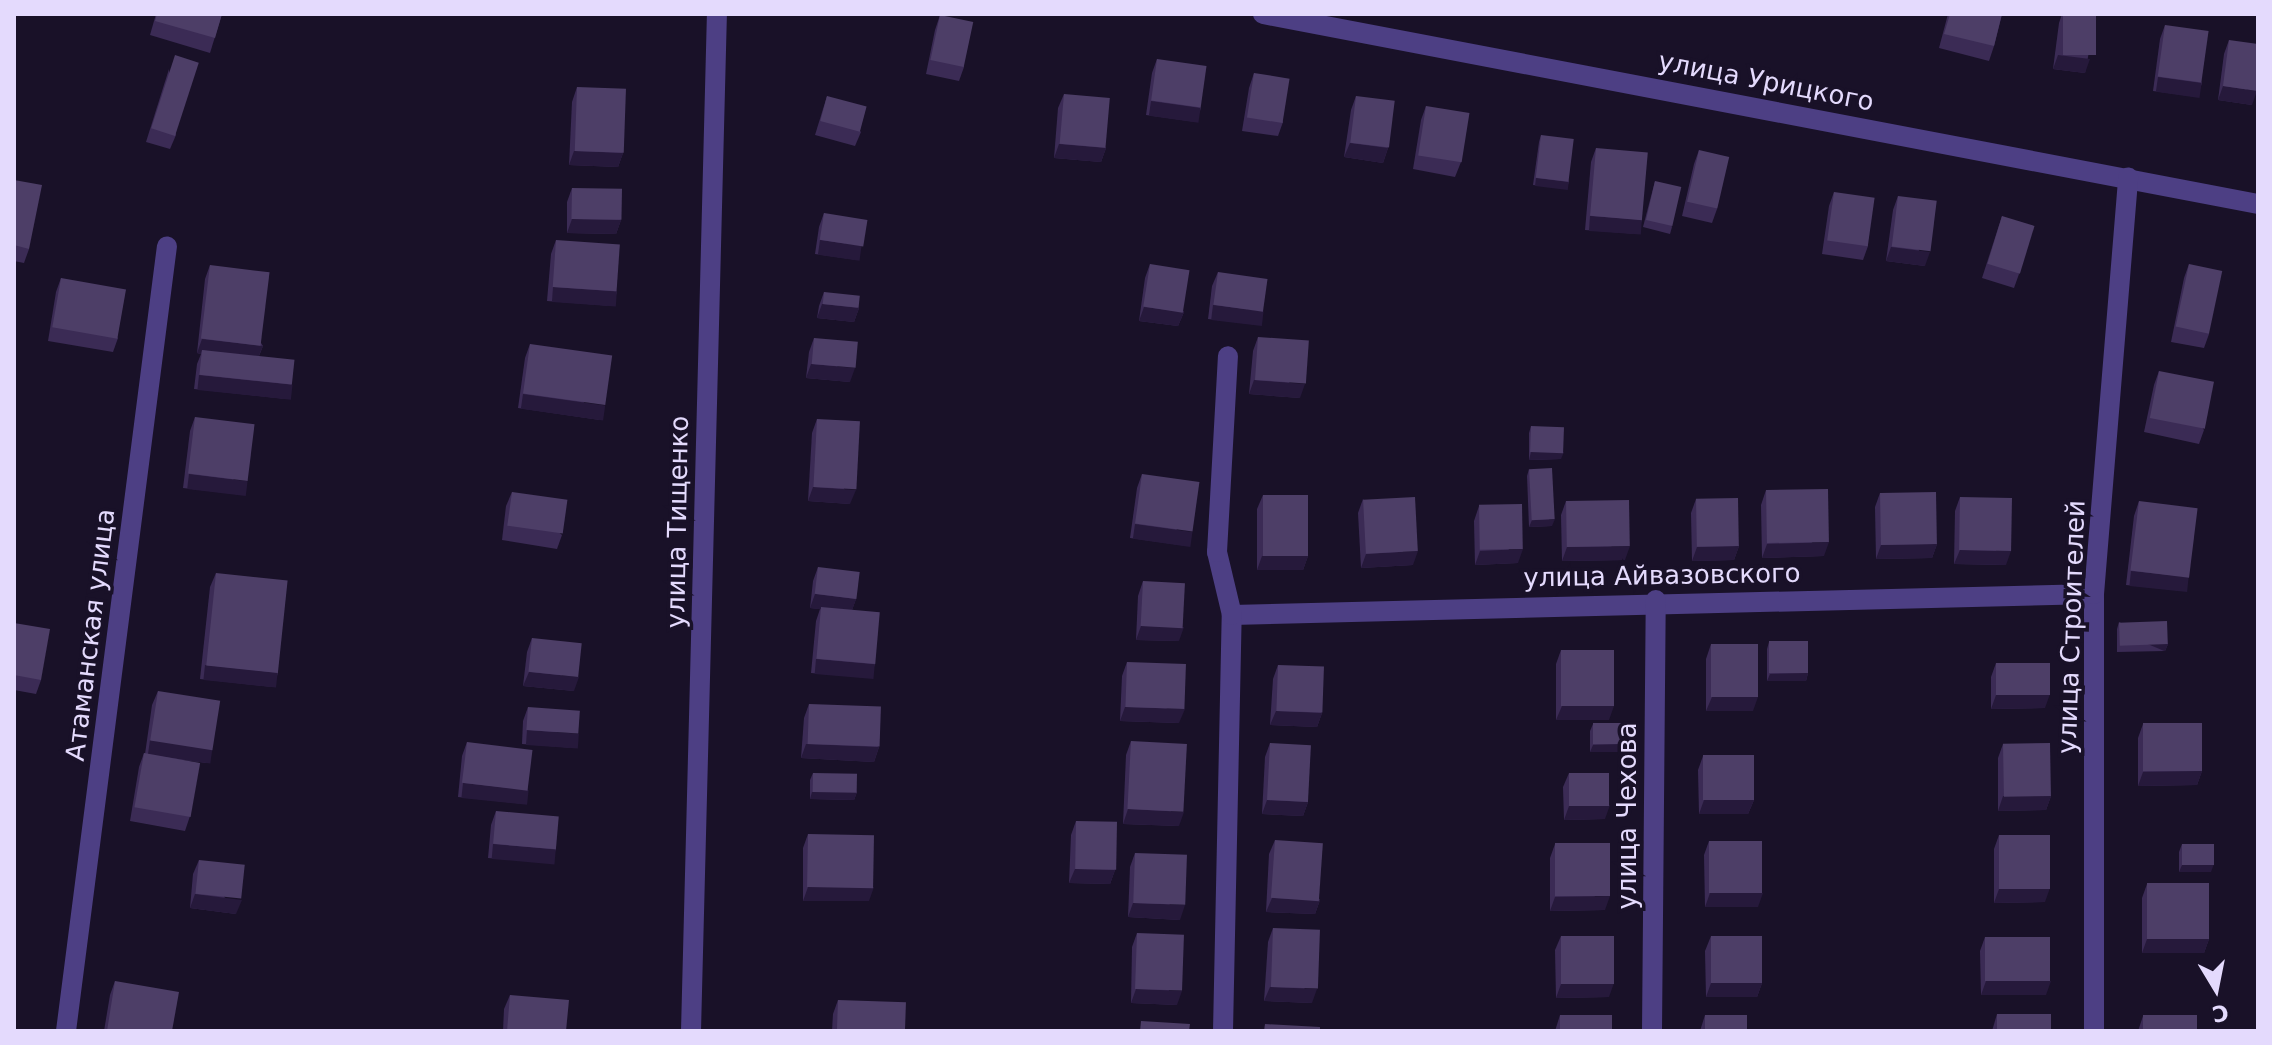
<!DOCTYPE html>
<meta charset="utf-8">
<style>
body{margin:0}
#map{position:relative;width:2272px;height:1045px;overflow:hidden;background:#191128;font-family:"DejaVu Sans",sans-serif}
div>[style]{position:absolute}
.minor>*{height:20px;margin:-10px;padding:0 10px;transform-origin:10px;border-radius:10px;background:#4d3f84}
.wall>*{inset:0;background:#3b2b55}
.shaded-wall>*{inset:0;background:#26193b;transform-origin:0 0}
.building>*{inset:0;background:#4d3e67;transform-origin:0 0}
span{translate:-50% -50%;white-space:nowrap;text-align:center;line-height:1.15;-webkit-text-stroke:7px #191128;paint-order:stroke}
.street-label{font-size:26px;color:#e4dafd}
.frame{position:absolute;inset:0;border:16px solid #e4dafd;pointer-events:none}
.north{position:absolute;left:2176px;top:949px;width:80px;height:80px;-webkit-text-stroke:6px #191128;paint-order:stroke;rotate:170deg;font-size:22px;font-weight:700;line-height:32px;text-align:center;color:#e4dafd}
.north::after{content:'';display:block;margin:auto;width:28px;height:36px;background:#e4dafd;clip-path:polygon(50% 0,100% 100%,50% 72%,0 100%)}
</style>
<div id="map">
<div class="minor">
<div style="left:1263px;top:14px;width:1013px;rotate:10.81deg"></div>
<div style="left:1232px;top:615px;width:862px;rotate:-1.4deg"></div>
<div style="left:66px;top:1031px;width:791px;rotate:-82.67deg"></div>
<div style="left:691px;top:1031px;width:1017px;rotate:-88.54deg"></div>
<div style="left:1223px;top:1031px;width:416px;rotate:-88.8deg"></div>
<div style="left:1232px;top:615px;width:65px;rotate:-103.4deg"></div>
<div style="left:1217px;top:552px;width:196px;rotate:-86.8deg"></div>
<div style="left:1652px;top:1031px;width:431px;rotate:-89.5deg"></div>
<div style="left:2094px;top:1031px;width:437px;rotate:-90deg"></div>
<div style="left:2094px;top:594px;width:418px;rotate:-85.3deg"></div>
</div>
<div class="wall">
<div style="clip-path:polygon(156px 14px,222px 14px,210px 53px,150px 35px)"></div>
<div style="clip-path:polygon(1948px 14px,2002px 14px,1994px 46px,1989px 61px,1939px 48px)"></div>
<div style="clip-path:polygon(2062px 14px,2096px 14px,2085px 73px,2053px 69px,2059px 23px)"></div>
<div style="clip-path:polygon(940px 15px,964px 67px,959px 81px,926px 74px,935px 30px)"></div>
<div style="clip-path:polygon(2165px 25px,2202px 83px,2197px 97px,2153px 91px,2160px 39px)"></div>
<div style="clip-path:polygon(2229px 40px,2252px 105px,2218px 100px,2224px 54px)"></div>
<div style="clip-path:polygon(1157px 59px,1201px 108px,1196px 122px,1146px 115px,1152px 73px)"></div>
<div style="clip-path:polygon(169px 69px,176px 135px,170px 149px,146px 142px)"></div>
<div style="clip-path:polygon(1254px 73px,1283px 122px,1278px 136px,1242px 131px,1249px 88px)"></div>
<div style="clip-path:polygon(577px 87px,623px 153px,618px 167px,569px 165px,572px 102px)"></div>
<div style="clip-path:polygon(1064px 94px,1106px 148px,1101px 162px,1054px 158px,1058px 108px)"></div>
<div style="clip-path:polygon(827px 96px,861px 132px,855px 146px,815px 135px)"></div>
<div style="clip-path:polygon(1356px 96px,1388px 148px,1383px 163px,1344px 157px,1351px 110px)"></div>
<div style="clip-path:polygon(1426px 106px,1461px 162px,1455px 177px,1413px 169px,1421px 120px)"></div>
<div style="clip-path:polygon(1541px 135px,1569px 182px,1566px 189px,1533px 185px,1539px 142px)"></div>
<div style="clip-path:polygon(1596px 148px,1642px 220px,1637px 234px,1585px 230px,1591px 162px)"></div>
<div style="clip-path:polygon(1699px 150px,1717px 209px,1712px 223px,1682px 216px,1694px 164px)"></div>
<div style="clip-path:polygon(14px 180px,29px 249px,24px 263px,14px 261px)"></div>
<div style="clip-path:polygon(1655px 181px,1672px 227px,1670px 234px,1643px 227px)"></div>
<div style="clip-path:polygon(572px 188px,621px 220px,616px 234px,567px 233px,567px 202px)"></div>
<div style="clip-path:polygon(1834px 192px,1868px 246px,1863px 260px,1822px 254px,1829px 206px)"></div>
<div style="clip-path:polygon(1898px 196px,1925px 266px,1886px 261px,1893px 210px)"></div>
<div style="clip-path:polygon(824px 213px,857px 260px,815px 254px,819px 227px)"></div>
<div style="clip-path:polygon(2002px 216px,2019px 274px,2014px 288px,1982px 278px)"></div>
<div style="clip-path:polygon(556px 240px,617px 292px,612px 306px,547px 301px,551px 254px)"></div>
<div style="clip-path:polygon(1150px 264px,1184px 312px,1178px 326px,1139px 321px,1145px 278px)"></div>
<div style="clip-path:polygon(2189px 264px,2209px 334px,2204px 348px,2171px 342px,2184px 278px)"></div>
<div style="clip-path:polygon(210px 265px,263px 346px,259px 356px,292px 385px,286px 399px,194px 389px,197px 364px,201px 354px,197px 353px,205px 279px)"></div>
<div style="clip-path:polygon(1218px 272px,1259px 325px,1208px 319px,1212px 286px)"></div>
<div style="clip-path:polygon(61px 278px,118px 338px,113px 352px,48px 341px,56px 292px)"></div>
<div style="clip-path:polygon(824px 292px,859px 308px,854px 322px,817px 318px,819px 306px)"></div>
<div style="clip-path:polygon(1258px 337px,1300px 398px,1249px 394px,1253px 351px)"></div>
<div style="clip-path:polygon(814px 338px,850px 382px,806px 378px,809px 352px)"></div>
<div style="clip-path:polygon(530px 344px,600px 420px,518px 408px,525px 358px)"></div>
<div style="clip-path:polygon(2159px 371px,2204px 430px,2199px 444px,2144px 432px,2154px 385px)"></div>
<div style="clip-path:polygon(195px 417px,243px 495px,183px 488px,190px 431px)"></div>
<div style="clip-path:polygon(817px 419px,850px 504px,808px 501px,812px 433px)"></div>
<div style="clip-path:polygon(1531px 426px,1561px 459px,1529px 460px,1529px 433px)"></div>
<div style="clip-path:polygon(1529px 469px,1552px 526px,1529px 527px,1527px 476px)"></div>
<div style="clip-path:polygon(1142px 474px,1187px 546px,1130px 538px,1137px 488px)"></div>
<div style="clip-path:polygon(1766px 490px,1824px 556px,1762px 558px,1761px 505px)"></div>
<div style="clip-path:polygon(512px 492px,562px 535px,557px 549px,502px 540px,506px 506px)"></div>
<div style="clip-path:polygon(1880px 493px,1937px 544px,1932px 558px,1876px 559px,1875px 507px)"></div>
<div style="clip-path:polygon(1263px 495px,1308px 556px,1303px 570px,1257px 570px,1257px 509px)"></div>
<div style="clip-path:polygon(1960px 497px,2006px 565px,1954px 564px,1955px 511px)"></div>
<div style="clip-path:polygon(1363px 499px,1413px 565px,1361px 568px,1358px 513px)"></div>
<div style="clip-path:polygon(1696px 499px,1739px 546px,1734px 560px,1692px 561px,1691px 513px)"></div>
<div style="clip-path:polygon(1566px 501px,1625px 560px,1562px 561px,1561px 515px)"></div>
<div style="clip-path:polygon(2139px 501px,2184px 591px,2126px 585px,2134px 516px)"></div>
<div style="clip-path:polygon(1479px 506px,1518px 563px,1475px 565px,1474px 521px)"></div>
<div style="clip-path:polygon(818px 567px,856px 599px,852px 610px,875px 664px,870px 678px,811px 673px,816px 621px,820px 609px,810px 608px,813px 581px)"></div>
<div style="clip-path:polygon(216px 573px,278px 673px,273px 687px,200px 679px,210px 587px)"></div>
<div style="clip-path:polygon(1143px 581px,1179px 641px,1136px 640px,1138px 596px)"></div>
<div style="clip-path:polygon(2119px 622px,2168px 644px,2165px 651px,2117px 652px,2117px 629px)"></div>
<div style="clip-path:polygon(14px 623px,41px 680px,36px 694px,14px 690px)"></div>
<div style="clip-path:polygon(532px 638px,574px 691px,523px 686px,527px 652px)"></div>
<div style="clip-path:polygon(1769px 642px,1808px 673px,1806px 681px,1767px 681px,1767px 649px)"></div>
<div style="clip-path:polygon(1711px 644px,1753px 711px,1706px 711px,1706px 659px)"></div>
<div style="clip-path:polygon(1561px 650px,1609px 720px,1556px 720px,1556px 664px)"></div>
<div style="clip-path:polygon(1127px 662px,1179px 723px,1120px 721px,1122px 676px)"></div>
<div style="clip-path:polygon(1996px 663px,2045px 708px,1991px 709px,1991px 677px)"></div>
<div style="clip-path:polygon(1278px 665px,1322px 713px,1317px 727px,1270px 725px,1273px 679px)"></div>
<div style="clip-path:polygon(158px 691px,212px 749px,207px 763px,168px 758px,190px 816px,185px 831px,130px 821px,139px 767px,144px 753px,145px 754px,152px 705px)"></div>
<div style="clip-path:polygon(809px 704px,879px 747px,874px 762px,801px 758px,804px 718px)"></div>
<div style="clip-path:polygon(528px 707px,574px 748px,522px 744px,523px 721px)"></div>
<div style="clip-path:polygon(1593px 724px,1623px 744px,1620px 752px,1590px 752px,1590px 731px)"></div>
<div style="clip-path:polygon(2143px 724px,2202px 771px,2197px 785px,2138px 786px,2138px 738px)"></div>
<div style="clip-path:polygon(1131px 741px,1179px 826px,1123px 824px,1126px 755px)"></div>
<div style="clip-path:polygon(467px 742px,524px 804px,458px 797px,462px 756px)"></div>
<div style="clip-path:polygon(1270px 743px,1308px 802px,1303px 816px,1262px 814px,1265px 757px)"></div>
<div style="clip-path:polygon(2003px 744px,2051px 796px,2046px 810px,1998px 811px,1998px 758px)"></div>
<div style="clip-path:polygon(1703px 756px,1754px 800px,1748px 814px,1699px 814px,1698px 770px)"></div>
<div style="clip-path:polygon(813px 773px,857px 792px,854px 800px,810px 799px,810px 780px)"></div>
<div style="clip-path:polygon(1569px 773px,1605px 819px,1564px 820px,1563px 787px)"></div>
<div style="clip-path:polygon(496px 811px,556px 849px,551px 863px,488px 858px,491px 825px)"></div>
<div style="clip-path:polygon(1076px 821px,1115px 870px,1110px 884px,1069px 883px,1071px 835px)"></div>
<div style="clip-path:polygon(808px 834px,869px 901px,803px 901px,803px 848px)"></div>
<div style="clip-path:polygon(1999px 835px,2045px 902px,1994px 903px,1994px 849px)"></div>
<div style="clip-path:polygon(1275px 840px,1320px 900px,1315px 914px,1266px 912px,1269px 854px)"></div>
<div style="clip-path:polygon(1709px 841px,1758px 907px,1705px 907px,1704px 855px)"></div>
<div style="clip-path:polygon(1555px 844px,1605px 910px,1550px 911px,1550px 858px)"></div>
<div style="clip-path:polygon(2182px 844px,2211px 872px,2179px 872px,2179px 852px)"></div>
<div style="clip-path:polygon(1135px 853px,1180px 920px,1128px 917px,1130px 867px)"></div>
<div style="clip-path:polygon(199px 860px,236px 914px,190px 908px,193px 874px)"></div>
<div style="clip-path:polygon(2147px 884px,2209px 939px,2204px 953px,2142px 953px,2142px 898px)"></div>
<div style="clip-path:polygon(1273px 928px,1312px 1003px,1264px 1001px,1268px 942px)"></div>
<div style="clip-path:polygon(1137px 933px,1177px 1005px,1131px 1003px,1132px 947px)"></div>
<div style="clip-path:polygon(1561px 936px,1609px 997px,1556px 998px,1555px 950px)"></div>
<div style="clip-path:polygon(1711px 936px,1762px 983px,1757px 997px,1706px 997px,1705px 951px)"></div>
<div style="clip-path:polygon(1985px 937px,2046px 995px,1981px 995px,1980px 951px)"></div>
<div style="clip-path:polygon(115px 981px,172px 1031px,104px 1031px,110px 995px)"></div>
<div style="clip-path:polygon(510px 995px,566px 1031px,503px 1031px,504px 1009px)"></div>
<div style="clip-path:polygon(838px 1000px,905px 1031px,832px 1031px,833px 1014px)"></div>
<div style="clip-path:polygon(1997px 1014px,2051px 1031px,1992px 1031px)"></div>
<div style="clip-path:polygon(1560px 1015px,1612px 1031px,1555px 1031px)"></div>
<div style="clip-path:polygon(1705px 1015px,1747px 1031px,1700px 1031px)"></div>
<div style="clip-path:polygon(2143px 1016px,2197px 1031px,2138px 1031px)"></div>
</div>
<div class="shaded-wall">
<div style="clip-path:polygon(2058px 55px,2090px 59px,2085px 73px,2053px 69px)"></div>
<div style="left:2158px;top:77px;width:44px;height:15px;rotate:8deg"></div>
<div style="clip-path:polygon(2223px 86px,2257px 91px,2252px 105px,2218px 100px)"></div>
<div style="left:1151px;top:101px;width:50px;height:15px;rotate:8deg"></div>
<div style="clip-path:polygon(1350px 143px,1388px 148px,1383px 163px,1344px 157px)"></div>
<div style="clip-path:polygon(1059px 144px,1106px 148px,1101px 162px,1054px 158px)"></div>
<div style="clip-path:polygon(574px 151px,623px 153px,618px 167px,569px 165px)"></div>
<div style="left:1536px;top:178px;width:33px;height:8px;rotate:7deg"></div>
<div style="left:1590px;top:216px;width:52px;height:15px;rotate:4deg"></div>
<div style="clip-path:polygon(572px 219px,621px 220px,616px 234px,567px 233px)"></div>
<div style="left:820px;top:240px;width:42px;height:15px;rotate:8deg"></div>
<div style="clip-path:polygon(1891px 247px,1930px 252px,1925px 266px,1886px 261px)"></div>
<div style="left:553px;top:287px;width:64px;height:15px;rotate:4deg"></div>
<div style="clip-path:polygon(822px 304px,859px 308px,854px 322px,817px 318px)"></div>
<div style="left:1213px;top:305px;width:51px;height:15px;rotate:7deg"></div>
<div style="clip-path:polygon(1144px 307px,1184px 312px,1178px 326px,1139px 321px)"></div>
<div style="clip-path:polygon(202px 339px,263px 346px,257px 360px,202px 350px,201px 354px,197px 353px)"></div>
<div style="clip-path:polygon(811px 364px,855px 368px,850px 382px,806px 378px)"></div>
<div style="left:199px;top:375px;width:94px;height:15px;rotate:6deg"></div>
<div style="clip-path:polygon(1254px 380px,1305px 384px,1300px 398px,1249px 394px)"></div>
<div style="left:523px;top:394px;width:83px;height:15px;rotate:8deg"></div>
<div style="clip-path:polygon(1531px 452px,1564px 452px,1561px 459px,1529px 460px)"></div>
<div style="left:189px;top:474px;width:59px;height:15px;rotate:7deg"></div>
<div style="clip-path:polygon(813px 487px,856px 490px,850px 504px,808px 501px)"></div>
<div style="clip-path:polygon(1555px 519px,1552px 526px,1529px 527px,1532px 520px)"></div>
<div style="left:1135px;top:524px;width:58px;height:15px;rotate:8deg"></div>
<div style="clip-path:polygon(1829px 542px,1824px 556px,1762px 558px,1767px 544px)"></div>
<div style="clip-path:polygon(1937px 544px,1932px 558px,1876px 559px,1881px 545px)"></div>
<div style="clip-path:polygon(1630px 546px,1625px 560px,1562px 561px,1567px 547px)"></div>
<div style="clip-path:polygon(1739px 546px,1734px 560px,1692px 561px,1697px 547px)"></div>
<div style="clip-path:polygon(1523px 549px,1518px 563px,1475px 565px,1480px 551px)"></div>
<div style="clip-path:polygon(1960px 550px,2011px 551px,2006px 565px,1954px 564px)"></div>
<div style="clip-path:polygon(1418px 551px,1413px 565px,1361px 568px,1366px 554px)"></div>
<div style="clip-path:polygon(1262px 556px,1308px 556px,1303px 570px,1257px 570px)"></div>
<div style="left:2131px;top:571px;width:58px;height:15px;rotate:6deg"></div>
<div style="clip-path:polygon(815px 594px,856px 599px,851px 613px,810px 608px)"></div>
<div style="clip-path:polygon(1141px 626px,1184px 627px,1179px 641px,1136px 640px)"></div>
<div style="left:2168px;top:644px;width:8px;height:49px;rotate:113deg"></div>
<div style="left:816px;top:659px;width:59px;height:15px;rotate:5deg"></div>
<div style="left:205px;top:665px;width:73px;height:15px;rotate:6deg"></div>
<div style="clip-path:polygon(529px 672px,579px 677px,574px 691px,523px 686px)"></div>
<div style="clip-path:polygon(1808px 673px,1806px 681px,1767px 681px,1770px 674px)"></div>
<div style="clip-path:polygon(2050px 694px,2045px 708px,1991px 709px,1996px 695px)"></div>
<div style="clip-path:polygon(1712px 697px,1758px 697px,1753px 711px,1706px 711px)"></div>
<div style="clip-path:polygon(1562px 706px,1614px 706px,1609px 720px,1556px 720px)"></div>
<div style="clip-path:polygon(1125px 707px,1185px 709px,1179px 723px,1120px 721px)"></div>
<div style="clip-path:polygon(1276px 711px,1322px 713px,1317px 727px,1270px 725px)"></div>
<div style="left:527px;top:730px;width:52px;height:15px;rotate:4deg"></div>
<div style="left:150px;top:740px;width:63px;height:15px;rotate:8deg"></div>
<div style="clip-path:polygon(806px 744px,879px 747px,874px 762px,801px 758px)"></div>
<div style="clip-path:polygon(1623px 744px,1620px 752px,1590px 752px,1593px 745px)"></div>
<div style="clip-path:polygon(2202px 771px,2197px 785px,2138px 786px,2143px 772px)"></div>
<div style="left:463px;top:783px;width:66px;height:15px;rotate:6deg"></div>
<div style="clip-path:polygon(812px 792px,857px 792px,854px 800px,810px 799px)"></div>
<div style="clip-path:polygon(2003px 796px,2051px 796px,2046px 810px,1998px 811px)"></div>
<div style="clip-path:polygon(1267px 800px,1308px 802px,1303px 816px,1262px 814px)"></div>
<div style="clip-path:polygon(1704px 800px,1754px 800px,1748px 814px,1699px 814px)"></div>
<div style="clip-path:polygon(1610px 805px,1605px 819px,1564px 820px,1569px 806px)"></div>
<div style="clip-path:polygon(1128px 809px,1184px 812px,1179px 826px,1123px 824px)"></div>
<div style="left:493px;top:844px;width:63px;height:15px;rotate:5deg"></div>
<div style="clip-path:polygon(2214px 864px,2211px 872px,2179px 872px,2182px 865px)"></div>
<div style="clip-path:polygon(1075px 869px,1115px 870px,1110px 884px,1069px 883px)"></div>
<div style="clip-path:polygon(808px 887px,874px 887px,869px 901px,803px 901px)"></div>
<div style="clip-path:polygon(2050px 888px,2045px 902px,1994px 903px,1999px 889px)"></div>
<div style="clip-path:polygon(1710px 893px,1763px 893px,1758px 907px,1705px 907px)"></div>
<div style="clip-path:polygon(195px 894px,242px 900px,236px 914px,190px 908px)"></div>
<div style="clip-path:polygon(1610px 896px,1605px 910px,1550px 911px,1555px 897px)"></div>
<div style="clip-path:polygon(1272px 898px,1320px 900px,1315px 914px,1266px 912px)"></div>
<div style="clip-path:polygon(1133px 903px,1185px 905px,1180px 920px,1128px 917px)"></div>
<div style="clip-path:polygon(2147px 939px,2209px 939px,2204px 953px,2142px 953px)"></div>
<div style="clip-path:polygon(1986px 981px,2051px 981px,2046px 995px,1981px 995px)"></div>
<div style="clip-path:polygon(1614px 983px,1609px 997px,1556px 998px,1561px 984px)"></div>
<div style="clip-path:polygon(1711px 983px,1762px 983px,1757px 997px,1706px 997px)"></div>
<div style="clip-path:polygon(1270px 987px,1317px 989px,1312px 1003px,1264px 1001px)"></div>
<div style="clip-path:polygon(1136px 989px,1182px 991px,1177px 1005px,1131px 1003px)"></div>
</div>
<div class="building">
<div style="clip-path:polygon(157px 14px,222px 14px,215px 38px,155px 21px)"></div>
<div style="clip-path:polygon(1950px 14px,2002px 14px,1994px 46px,1944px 34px)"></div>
<div style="left:2063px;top:14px;width:33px;height:41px"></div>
<div style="left:940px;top:15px;width:34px;height:46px;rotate:12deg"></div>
<div style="left:2165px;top:25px;width:44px;height:52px;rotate:8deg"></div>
<div style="clip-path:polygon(2229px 40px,2258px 44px,2257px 91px,2223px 86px)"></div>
<div style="left:175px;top:55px;width:25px;height:77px;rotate:18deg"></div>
<div style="left:1157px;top:59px;width:50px;height:42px;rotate:8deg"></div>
<div style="left:1254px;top:73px;width:36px;height:45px;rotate:9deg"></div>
<div style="left:577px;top:87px;width:49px;height:64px;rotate:2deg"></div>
<div style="left:1064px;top:94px;width:46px;height:50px;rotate:5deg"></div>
<div style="left:827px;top:96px;width:41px;height:26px;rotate:15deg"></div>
<div style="left:1356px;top:96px;width:39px;height:47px;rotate:7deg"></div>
<div style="left:1426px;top:106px;width:44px;height:50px;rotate:9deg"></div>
<div style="left:1541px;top:135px;width:33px;height:43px;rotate:7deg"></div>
<div style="left:1596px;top:148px;width:52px;height:68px;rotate:5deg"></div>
<div style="left:1699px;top:150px;width:31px;height:53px;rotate:13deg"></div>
<div style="clip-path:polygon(14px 180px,42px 185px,29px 249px,14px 245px)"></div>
<div style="left:1655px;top:181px;width:27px;height:40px;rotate:13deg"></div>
<div style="left:572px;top:188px;width:50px;height:31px;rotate:1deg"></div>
<div style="left:1834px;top:192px;width:41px;height:49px;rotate:8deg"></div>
<div style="left:1898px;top:196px;width:39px;height:51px;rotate:7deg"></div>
<div style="left:824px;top:213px;width:44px;height:27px;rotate:9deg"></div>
<div style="left:2002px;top:216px;width:34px;height:50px;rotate:17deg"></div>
<div style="left:556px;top:240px;width:64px;height:47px;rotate:4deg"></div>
<div style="left:1150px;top:264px;width:40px;height:43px;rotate:9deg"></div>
<div style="left:2189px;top:264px;width:34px;height:64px;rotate:12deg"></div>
<div style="left:210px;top:265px;width:60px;height:74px;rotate:7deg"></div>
<div style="left:1218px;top:272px;width:50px;height:33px;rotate:8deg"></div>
<div style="left:61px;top:278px;width:66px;height:50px;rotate:10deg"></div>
<div style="left:824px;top:292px;width:36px;height:12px;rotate:6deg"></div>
<div style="left:1258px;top:337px;width:51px;height:43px;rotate:4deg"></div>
<div style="left:814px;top:338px;width:44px;height:26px;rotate:5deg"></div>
<div style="left:530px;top:344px;width:83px;height:50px;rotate:8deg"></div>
<div style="left:202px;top:350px;width:93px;height:25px;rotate:6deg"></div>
<div style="left:2159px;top:371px;width:56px;height:48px;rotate:11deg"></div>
<div style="left:195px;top:417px;width:60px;height:57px;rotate:7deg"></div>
<div style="left:817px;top:419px;width:43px;height:68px;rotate:3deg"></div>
<div style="left:1531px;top:426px;width:33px;height:26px;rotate:2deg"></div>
<div style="left:1552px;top:468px;width:51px;height:23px;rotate:87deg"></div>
<div style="left:1142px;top:474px;width:58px;height:50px;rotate:8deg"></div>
<div style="left:1828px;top:489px;width:53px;height:62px;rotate:89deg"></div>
<div style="left:512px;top:492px;width:56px;height:34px;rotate:8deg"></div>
<div style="left:1936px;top:492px;width:52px;height:56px;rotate:89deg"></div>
<div style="left:1263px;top:495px;width:45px;height:61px"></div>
<div style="left:1415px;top:497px;width:54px;height:52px;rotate:87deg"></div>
<div style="left:1960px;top:497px;width:52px;height:53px;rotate:1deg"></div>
<div style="left:1738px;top:498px;width:48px;height:42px;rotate:89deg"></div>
<div style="left:1629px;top:500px;width:46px;height:63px;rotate:89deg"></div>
<div style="left:2139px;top:501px;width:59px;height:70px;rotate:7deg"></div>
<div style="left:1522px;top:504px;width:45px;height:43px;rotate:89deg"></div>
<div style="left:818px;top:567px;width:42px;height:27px;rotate:7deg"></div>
<div style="left:216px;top:573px;width:72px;height:93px;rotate:6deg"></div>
<div style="left:1143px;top:581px;width:42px;height:45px;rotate:3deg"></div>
<div style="left:821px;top:607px;width:59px;height:52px;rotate:5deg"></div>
<div style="left:2167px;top:621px;width:23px;height:48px;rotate:88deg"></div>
<div style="clip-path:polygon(14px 623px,50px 629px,41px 680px,14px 675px)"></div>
<div style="left:532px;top:638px;width:50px;height:34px;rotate:6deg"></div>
<div style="left:1808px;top:641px;width:32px;height:39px;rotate:90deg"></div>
<div style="left:1711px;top:644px;width:47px;height:53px"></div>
<div style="left:1561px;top:650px;width:53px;height:56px"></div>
<div style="left:1127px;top:662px;width:59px;height:45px;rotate:2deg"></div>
<div style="left:1996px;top:663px;width:54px;height:32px"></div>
<div style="left:1278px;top:665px;width:46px;height:46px;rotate:2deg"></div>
<div style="left:158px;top:691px;width:63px;height:50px;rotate:9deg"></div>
<div style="left:809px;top:704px;width:72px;height:40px;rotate:2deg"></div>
<div style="left:528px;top:707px;width:52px;height:23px;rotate:4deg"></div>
<div style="left:1623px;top:723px;width:21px;height:30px;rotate:90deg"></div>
<div style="left:2202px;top:723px;width:48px;height:59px;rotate:90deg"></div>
<div style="left:1131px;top:741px;width:56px;height:68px;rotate:3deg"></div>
<div style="left:467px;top:742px;width:66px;height:41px;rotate:7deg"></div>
<div style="left:1270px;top:743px;width:41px;height:57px;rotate:3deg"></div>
<div style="left:2050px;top:743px;width:53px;height:47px;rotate:89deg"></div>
<div style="left:144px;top:753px;width:57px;height:55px;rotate:10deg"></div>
<div style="left:1754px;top:755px;width:45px;height:51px;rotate:90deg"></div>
<div style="left:813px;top:773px;width:44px;height:19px;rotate:1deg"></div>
<div style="left:1569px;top:773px;width:40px;height:33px"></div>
<div style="left:496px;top:811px;width:63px;height:33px;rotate:5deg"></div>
<div style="left:1076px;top:821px;width:41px;height:48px;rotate:1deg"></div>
<div style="left:808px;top:834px;width:66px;height:53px;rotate:1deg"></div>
<div style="left:1999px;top:835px;width:51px;height:54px"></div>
<div style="left:1275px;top:840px;width:48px;height:58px;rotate:4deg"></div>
<div style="left:1709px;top:841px;width:53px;height:52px"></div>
<div style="left:1610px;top:843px;width:53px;height:55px;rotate:90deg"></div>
<div style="left:2182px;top:844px;width:32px;height:21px"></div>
<div style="left:1135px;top:853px;width:52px;height:50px;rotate:2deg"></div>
<div style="left:199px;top:860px;width:46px;height:34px;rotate:6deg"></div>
<div style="left:2209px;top:883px;width:56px;height:62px;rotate:90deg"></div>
<div style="left:1273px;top:928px;width:47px;height:59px;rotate:2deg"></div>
<div style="left:1137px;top:933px;width:47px;height:56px;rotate:2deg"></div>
<div style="left:1561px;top:936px;width:53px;height:48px"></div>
<div style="left:1711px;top:936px;width:51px;height:47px"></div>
<div style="left:1985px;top:937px;width:65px;height:44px"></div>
<div style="clip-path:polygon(115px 981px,179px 992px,172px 1031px,107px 1031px)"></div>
<div style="clip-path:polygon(510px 995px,569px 1000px,566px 1031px,507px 1031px)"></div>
<div style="left:838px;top:1000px;width:68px;height:31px;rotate:2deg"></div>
<div style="left:1997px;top:1014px;width:54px;height:17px"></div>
<div style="left:1560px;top:1015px;width:52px;height:16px"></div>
<div style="left:1705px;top:1015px;width:42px;height:16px"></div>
<div style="left:2197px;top:1015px;width:16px;height:54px;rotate:90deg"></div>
<div style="clip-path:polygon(1141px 1021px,1190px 1024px,1189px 1031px,1140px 1031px)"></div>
<div style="clip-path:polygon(1265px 1024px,1320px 1027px,1320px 1031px,1264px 1031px)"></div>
</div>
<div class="street-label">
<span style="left:1766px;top:82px;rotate:11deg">улица Урицкого</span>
<span style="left:678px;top:522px;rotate:-89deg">улица Тищенко</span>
<span style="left:1662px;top:576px;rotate:-1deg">улица Айвазовского</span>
<span style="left:2072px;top:627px;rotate:-88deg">улица Строителей</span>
<span style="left:91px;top:635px;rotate:-83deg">Атаманская улица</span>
<span style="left:1628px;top:816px;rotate:-90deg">улица Чехова</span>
</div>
<div class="frame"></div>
<div class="north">С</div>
</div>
